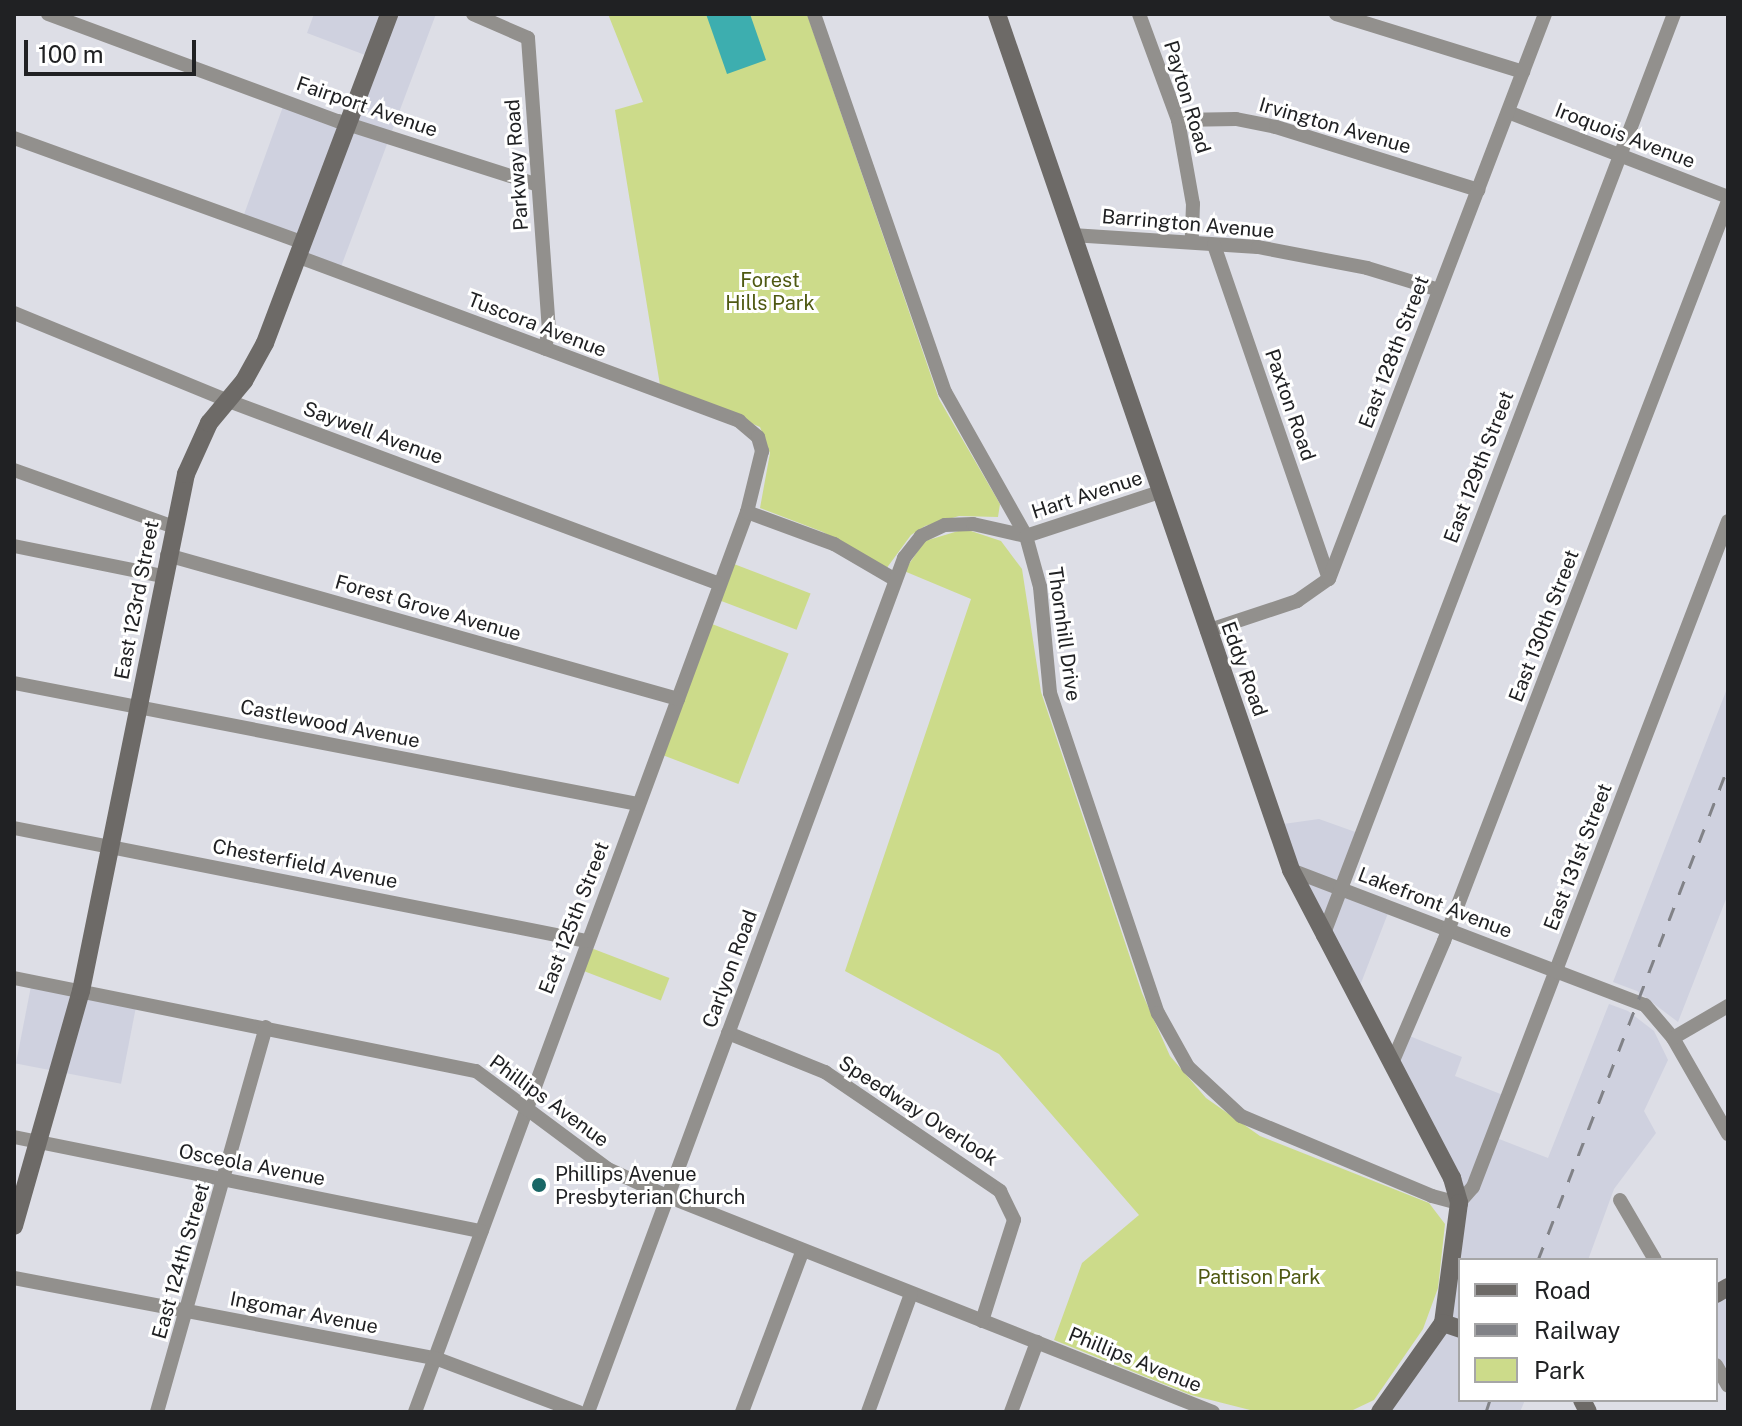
<!DOCTYPE html>
<style>
body{margin:0}
#map{position:relative;width:1742px;height:1426px;overflow:hidden;background:#dddee6;font-family:"Public Sans",sans-serif}
div>[style]{position:absolute}
.built>*{inset:0;background:#cfd1df;transform-origin:0 0}
.green>*{inset:0;background:#ccdb8a;transform-origin:0 0}
.water>*{inset:0;background:#3daeaf}
.street>*{height:14px;margin:-7px;padding:0 7px;transform-origin:7px;border-radius:7px;background:#92908d}
.secondary>*{height:18px;margin:-9px;padding:0 9px;transform-origin:9px;border-radius:9px;background:#6d6a67}
.rail>*{height:3px;margin-top:-1.5px;transform-origin:0;background:repeating-linear-gradient(90deg,#818287 0 14px,transparent 0 28px)}
.dots>*{width:22px;height:22px;translate:-50% -50%;box-sizing:border-box;border:4px solid #fff;border-radius:50%}
span{translate:-50% -50%;white-space:nowrap;text-align:center;line-height:1.15;-webkit-text-stroke:6px #fff;paint-order:stroke}
.street-label{font-size:20px;color:#202123}
.park-label{font-size:20px;color:#4f5912}
.poi-label{font-size:20px;color:#202123}
.left{translate:0 -50%;text-align:left}
.frame{position:absolute;inset:0;border:16px solid #202123;pointer-events:none}
.legend{position:absolute;left:1458px;top:1258px;width:260px;height:144px;box-sizing:border-box;background:#fff;border:2px solid #a6a6a7;margin:0;padding:10px 14px;list-style:none;font-size:24px;color:#202123}
.legend li{display:flex;align-items:center;gap:16px;height:40px}
.legend b{width:40px;border:2px solid #a6a6a7}
.scale{position:absolute;left:24px;top:40px;width:172px;height:36px;box-sizing:border-box;border:4px solid #202123;border-top:0;padding-left:10px;font-size:24px;line-height:28px;white-space:nowrap;color:#202123;-webkit-text-stroke:6px #fff;paint-order:stroke}
</style>
<div id="map">
<div class="built">
<div style="clip-path:polygon(314px 14px,436px 14px,339px 272px,299px 257px,304px 243px,242px 220px,285px 101px,338px 121px,373px 58px,307px 33px)"></div>
<div style="clip-path:polygon(1728px 686px,1728px 894px,1678px 1022px,1637px 991px,1613px 982px)"></div>
<div style="clip-path:polygon(1319px 819px,1361px 834px,1340px 889px,1390px 908px,1356px 996px,1276px 825px)"></div>
<div style="left:32px;top:981px;width:107px;height:84px;rotate:11deg"></div>
<div style="clip-path:polygon(1609px 1004px,1628px 1011px,1654px 1031px,1668px 1060px,1644px 1111px,1656px 1133px,1614px 1189px,1588px 1260px,1460px 1260px,1460px 1400px,1525px 1400px,1520px 1412px,1380px 1412px,1443px 1323px,1459px 1203px,1392px 1063px,1407px 1035px,1462px 1057px,1455px 1076px,1508px 1097px,1494px 1137px,1548px 1158px)"></div>
<div style="clip-path:polygon(1728px 1287px,1728px 1366px,1719px 1371px,1716px 1294px)"></div>
</div>
<div class="green">
<div style="clip-path:polygon(608px 14px,807px 14px,939px 399px,1000px 504px,998px 517px,959px 516px,925px 526px,911px 535px,886px 569px,823px 532px,760px 508px,770px 453px,760px 427px,660px 385px,615px 110px,643px 102px)"></div>
<div style="clip-path:polygon(965px 529px,1001px 541px,1022px 569px,1041px 692px,1142px 993px,1170px 1056px,1206px 1098px,1260px 1136px,1429px 1203px,1445px 1224px,1438px 1288px,1423px 1329px,1374px 1400px,1353px 1410px,1258px 1412px,1191px 1395px,1054px 1340px,1082px 1263px,1139px 1215px,999px 1054px,845px 971px,971px 599px,904px 571px,925px 541px)"></div>
<div style="left:734px;top:564px;width:82px;height:39px;rotate:21deg"></div>
<div style="left:712px;top:624px;width:82px;height:140px;rotate:21deg"></div>
<div style="left:591px;top:948px;width:84px;height:24px;rotate:21deg"></div>
</div>
<div class="water">
<div style="clip-path:polygon(706px 14px,750px 14px,766px 60px,727px 74px)"></div>
</div>
<div class="street">
<div style="left:48px;top:14px;width:309px;rotate:20.3deg"></div>
<div style="left:338px;top:121px;width:210px;rotate:17.7deg"></div>
<div style="left:473px;top:14px;width:60px;rotate:23.6deg"></div>
<div style="left:528px;top:38px;width:291px;rotate:85.9deg"></div>
<div style="left:549px;top:328px;width:21px;rotate:101deg"></div>
<div style="left:814px;top:14px;width:400px;rotate:70.9deg"></div>
<div style="left:945px;top:392px;width:165px;rotate:60.6deg"></div>
<div style="left:1026px;top:536px;width:53px;rotate:74.6deg"></div>
<div style="left:1040px;top:587px;width:106px;rotate:84.6deg"></div>
<div style="left:1050px;top:693px;width:338px;rotate:71.4deg"></div>
<div style="left:1158px;top:1013px;width:62px;rotate:60.9deg"></div>
<div style="left:1188px;top:1067px;width:72px;rotate:42.8deg"></div>
<div style="left:1241px;top:1116px;width:207px;rotate:22.7deg"></div>
<div style="left:1432px;top:1196px;width:28px;rotate:15deg"></div>
<div style="left:1459px;top:1203px;width:21px;rotate:-49deg"></div>
<div style="left:1473px;top:1187px;width:713px;rotate:-69.05deg"></div>
<div style="left:1139px;top:14px;width:113px;rotate:69.8deg"></div>
<div style="left:1178px;top:120px;width:85px;rotate:79.9deg"></div>
<div style="left:1193px;top:204px;width:37px;rotate:92deg"></div>
<div style="left:1336px;top:14px;width:196px;rotate:17.2deg"></div>
<div style="left:1508px;top:112px;width:236px;rotate:21.1deg"></div>
<div style="left:1178px;top:120px;width:58px;rotate:-1deg"></div>
<div style="left:1236px;top:119px;width:41px;rotate:11.3deg"></div>
<div style="left:1276px;top:127px;width:212px;rotate:17.3deg"></div>
<div style="left:14px;top:138px;width:308px;rotate:19.9deg"></div>
<div style="left:1072px;top:235px;width:186px;rotate:3.7deg"></div>
<div style="left:1258px;top:247px;width:111px;rotate:10.9deg"></div>
<div style="left:1367px;top:268px;width:75px;rotate:17deg"></div>
<div style="left:1214px;top:245px;width:353px;rotate:71deg"></div>
<div style="left:299px;top:257px;width:470px;rotate:20.4deg"></div>
<div style="left:739px;top:421px;width:25px;rotate:40deg"></div>
<div style="left:758px;top:437px;width:15px;rotate:74deg"></div>
<div style="left:762px;top:451px;width:63px;rotate:103.8deg"></div>
<div style="left:747px;top:512px;width:959px;rotate:110.25deg"></div>
<div style="left:14px;top:313px;width:229px;rotate:22.3deg"></div>
<div style="left:226px;top:400px;width:527px;rotate:20.43deg"></div>
<div style="left:14px;top:470px;width:170px;rotate:19.6deg"></div>
<div style="left:747px;top:512px;width:93px;rotate:20.2deg"></div>
<div style="left:834px;top:544px;width:69px;rotate:30.3deg"></div>
<div style="left:14px;top:546px;width:152px;rotate:11.4deg"></div>
<div style="left:167px;top:555px;width:531px;rotate:15.74deg"></div>
<div style="left:1207px;top:631px;width:95px;rotate:-18.4deg"></div>
<div style="left:1297px;top:601px;width:39px;rotate:-35deg"></div>
<div style="left:1329px;top:579px;width:605px;rotate:-69.08deg"></div>
<div style="left:14px;top:683px;width:636px;rotate:10.97deg"></div>
<div style="left:14px;top:828px;width:584px;rotate:11.16deg"></div>
<div style="left:1291px;top:870px;width:379px;rotate:20.9deg"></div>
<div style="left:1645px;top:1005px;width:43px;rotate:49.7deg"></div>
<div style="left:1673px;top:1038px;width:111px;rotate:60.2deg"></div>
<div style="left:1323px;top:936px;width:987px;rotate:-69.16deg"></div>
<div style="left:14px;top:978px;width:471px;rotate:11.4deg"></div>
<div style="left:476px;top:1071px;width:164px;rotate:36.6deg"></div>
<div style="left:608px;top:1169px;width:65px;rotate:24.6deg"></div>
<div style="left:667px;top:1196px;width:587px;rotate:21.58deg"></div>
<div style="left:728px;top:1033px;width:105px;rotate:21.9deg"></div>
<div style="left:825px;top:1072px;width:212px;rotate:34.2deg"></div>
<div style="left:1000px;top:1191px;width:32px;rotate:64deg"></div>
<div style="left:1014px;top:1220px;width:106px;rotate:107.6deg"></div>
<div style="left:1673px;top:1038px;width:64px;rotate:-30.2deg"></div>
<div style="left:1392px;top:1063px;width:133px;rotate:-66.9deg"></div>
<div style="left:1444px;top:941px;width:793px;rotate:-69deg"></div>
<div style="left:14px;top:1137px;width:477px;rotate:11.4deg"></div>
<div style="left:1620px;top:1200px;width:69px;rotate:59.7deg"></div>
<div style="left:14px;top:1278px;width:429px;rotate:10.8deg"></div>
<div style="left:435px;top:1358px;width:154px;rotate:20.6deg"></div>
<div style="left:1716px;top:1365px;width:24px;rotate:60deg"></div>
<div style="left:157px;top:1412px;width:400px;rotate:-74.2deg"></div>
<div style="left:588px;top:1412px;width:911px;rotate:-69.69deg"></div>
<div style="left:904px;top:558px;width:28px;rotate:-52deg"></div>
<div style="left:921px;top:536px;width:26px;rotate:-25deg"></div>
<div style="left:945px;top:525px;width:28px;rotate:-2deg"></div>
<div style="left:973px;top:524px;width:54px;rotate:12.8deg"></div>
<div style="left:1026px;top:536px;width:141px;rotate:-18.2deg"></div>
<div style="left:742px;top:1412px;width:171px;rotate:-69.4deg"></div>
<div style="left:868px;top:1412px;width:126px;rotate:-70deg"></div>
<div style="left:1011px;top:1412px;width:75px;rotate:-69.6deg"></div>
</div>
<div class="secondary">
<div style="left:997px;top:14px;width:905px;rotate:71.04deg"></div>
<div style="left:1291px;top:870px;width:348px;rotate:62.4deg"></div>
<div style="left:1452px;top:1178px;width:26px;rotate:74deg"></div>
<div style="left:1459px;top:1203px;width:121px;rotate:97.6deg"></div>
<div style="left:14px;top:1226px;width:244px;rotate:-74.1deg"></div>
<div style="left:81px;top:991px;width:528px;rotate:-78.52deg"></div>
<div style="left:186px;top:474px;width:56px;rotate:-65.7deg"></div>
<div style="left:209px;top:423px;width:55px;rotate:-50.2deg"></div>
<div style="left:244px;top:381px;width:43px;rotate:-61.1deg"></div>
<div style="left:265px;top:343px;width:352px;rotate:-69.3deg"></div>
<div style="left:1716px;top:1294px;width:14px;rotate:-30deg"></div>
<div style="left:1582px;top:1400px;width:13px;rotate:63deg"></div>
<div style="left:1380px;top:1412px;width:109px;rotate:-54.7deg"></div>
<div style="left:1443px;top:1323px;width:18px;rotate:19deg"></div>
</div>
<div class="rail">
<div style="left:1538px;top:1260px;width:528px;rotate:-68.92deg"></div>
<div style="left:1486px;top:1412px;width:13px;rotate:-72deg"></div>
</div>
<div class="dots">
<div style="left:539px;top:1185px;background:#196766"></div>
</div>
<div class="street-label">
<span style="left:1187px;top:97px;rotate:73deg">Payton Road</span>
<span style="left:367px;top:107px;rotate:19deg">Fairport Avenue</span>
<span style="left:1335px;top:126px;rotate:16deg">Irvington Avenue</span>
<span style="left:1625px;top:136px;rotate:21deg">Iroquois Avenue</span>
<span style="left:517px;top:165px;rotate:-94deg">Parkway Road</span>
<span style="left:1188px;top:224px;rotate:5deg">Barrington Avenue</span>
<span style="left:537px;top:325px;rotate:21deg">Tuscora Avenue</span>
<span style="left:1394px;top:352px;rotate:-69deg">East 128th Street</span>
<span style="left:1290px;top:405px;rotate:71deg">Paxton Road</span>
<span style="left:373px;top:433px;rotate:20deg">Saywell Avenue</span>
<span style="left:1479px;top:467px;rotate:-69deg">East 129th Street</span>
<span style="left:1087px;top:495px;rotate:-18deg">Hart Avenue</span>
<span style="left:137px;top:600px;rotate:-79deg">East 123rd Street</span>
<span style="left:428px;top:608px;rotate:16deg">Forest Grove Avenue</span>
<span style="left:1544px;top:626px;rotate:-69deg">East 130th Street</span>
<span style="left:1064px;top:634px;rotate:82deg">Thornhill Drive</span>
<span style="left:1244px;top:669px;rotate:70deg">Eddy Road</span>
<span style="left:330px;top:724px;rotate:11deg">Castlewood Avenue</span>
<span style="left:1578px;top:857px;rotate:-69deg">East 131st Street</span>
<span style="left:305px;top:864px;rotate:11deg">Chesterfield Avenue</span>
<span style="left:1435px;top:903px;rotate:21deg">Lakefront Avenue</span>
<span style="left:574px;top:918px;rotate:-69deg">East 125th Street</span>
<span style="left:730px;top:969px;rotate:-70deg">Carlyon Road</span>
<span style="left:549px;top:1101px;rotate:36deg">Phillips Avenue</span>
<span style="left:918px;top:1111px;rotate:33deg">Speedway Overlook</span>
<span style="left:252px;top:1165px;rotate:11deg">Osceola Avenue</span>
<span style="left:181px;top:1261px;rotate:-74deg">East 124th Street</span>
<span style="left:304px;top:1313px;rotate:11deg">Ingomar Avenue</span>
<span style="left:1135px;top:1360px;rotate:22deg">Phillips Avenue</span>
</div>
<div class="park-label">
<span style="left:770px;top:292px">Forest<br>Hills Park</span>
<span style="left:1259px;top:1277px">Pattison Park</span>
</div>
<div class="poi-label">
<span class="left" style="left:555px;top:1186px">Phillips Avenue<br>Presbyterian Church</span>
</div>
<div class="frame"></div>
<ul class="legend">
<li><b style="height:10px;background:#6d6a67"></b>Road</li>
<li><b style="height:10px;background:#818287"></b>Railway</li>
<li><b style="height:22px;background:#ccdb8a"></b>Park</li>
</ul>
<div class="scale">100 m</div>
</div>
